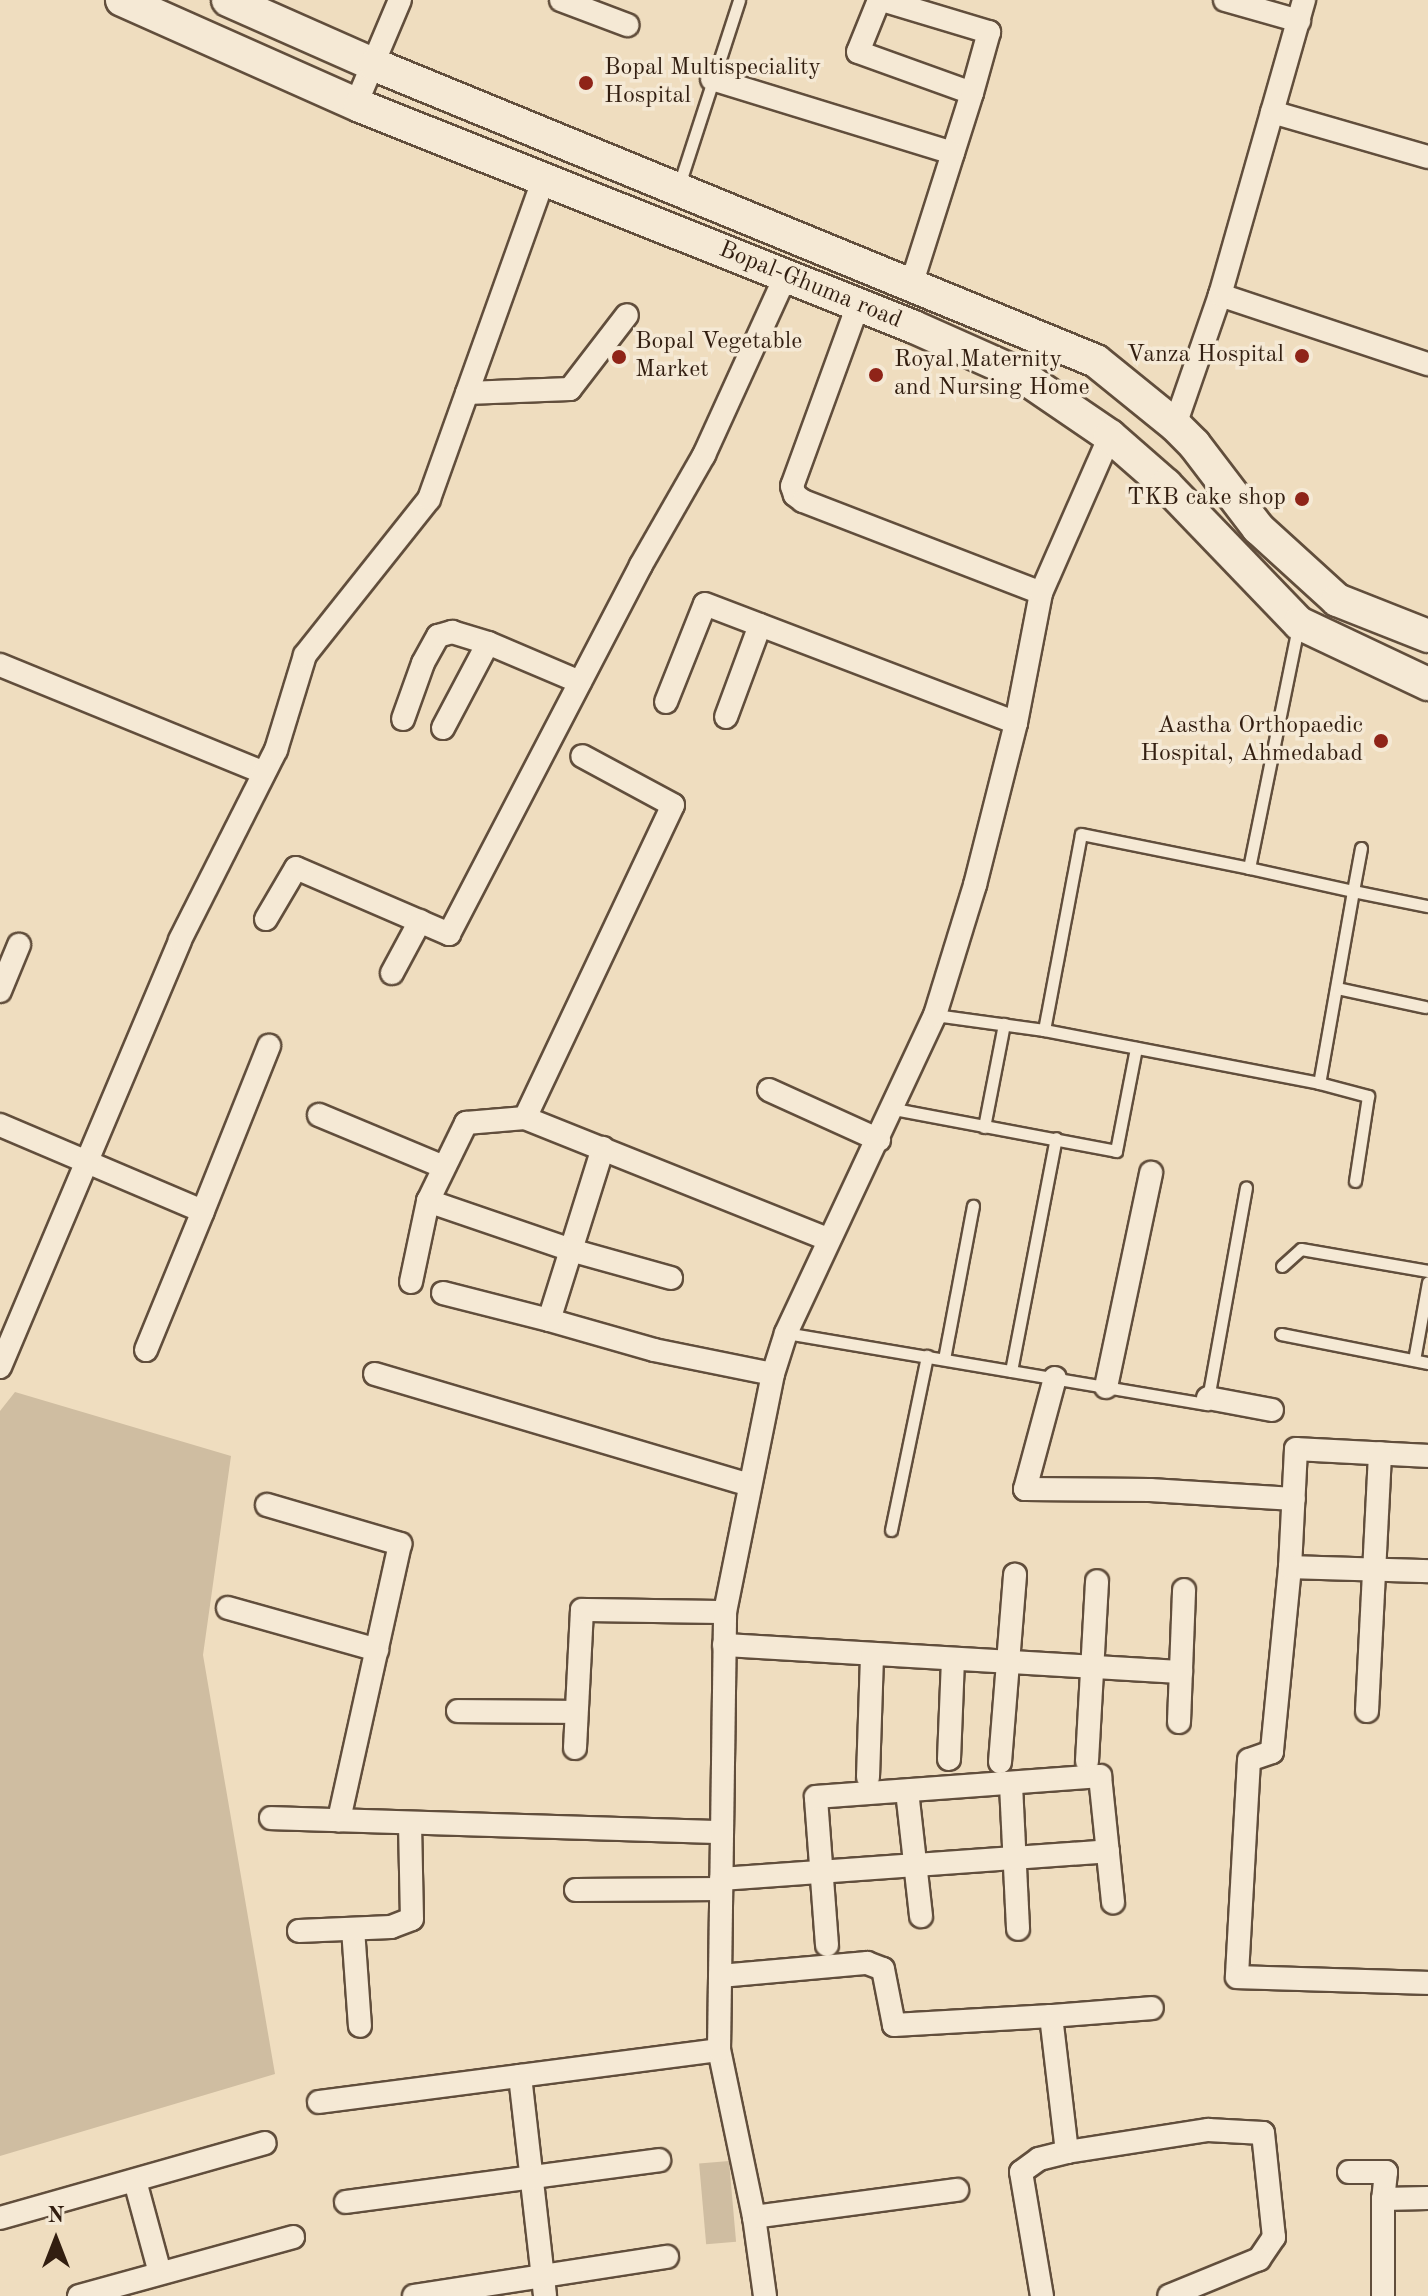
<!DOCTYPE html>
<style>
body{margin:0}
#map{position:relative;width:1428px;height:2296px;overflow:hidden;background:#efddbf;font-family:"Old Standard TT",serif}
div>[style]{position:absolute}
.green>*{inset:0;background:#cfbda1;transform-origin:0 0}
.roads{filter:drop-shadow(2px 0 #614e3c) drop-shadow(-2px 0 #614e3c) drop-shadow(0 2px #614e3c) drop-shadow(0 -2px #614e3c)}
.lane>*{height:11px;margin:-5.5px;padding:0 5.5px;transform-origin:5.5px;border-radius:5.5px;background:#f5e9d5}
.street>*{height:22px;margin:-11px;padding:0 11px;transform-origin:11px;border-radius:11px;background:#f5e9d5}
.secondary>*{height:32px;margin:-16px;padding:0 16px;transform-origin:16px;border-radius:16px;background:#f5e9d5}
.dots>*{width:22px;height:22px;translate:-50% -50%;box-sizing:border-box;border:4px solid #f5e9d5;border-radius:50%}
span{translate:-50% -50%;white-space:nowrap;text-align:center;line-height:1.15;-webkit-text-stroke:7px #f5e9d5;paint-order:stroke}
.poi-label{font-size:24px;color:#321e10}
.left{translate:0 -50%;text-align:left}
.right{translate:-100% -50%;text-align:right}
.street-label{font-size:24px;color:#321e10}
.north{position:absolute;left:16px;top:2200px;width:80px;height:80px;-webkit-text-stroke:6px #f5e9d5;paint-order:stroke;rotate:0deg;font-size:22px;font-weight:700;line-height:32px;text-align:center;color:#321e10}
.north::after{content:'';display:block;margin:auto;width:28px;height:36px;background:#321e10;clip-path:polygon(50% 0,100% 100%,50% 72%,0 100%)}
</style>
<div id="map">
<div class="green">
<div style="clip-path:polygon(15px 1392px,231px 1456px,203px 1655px,275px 2074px,0 2156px,0 1411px)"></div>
<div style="left:729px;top:2161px;width:81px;height:30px;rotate:85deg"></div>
</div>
<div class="roads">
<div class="lane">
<div style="left:679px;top:185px;width:194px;rotate:-72deg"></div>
<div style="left:1361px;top:848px;width:44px;rotate:100.5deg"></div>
<div style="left:1353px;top:891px;width:76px;rotate:11.5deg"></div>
<div style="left:1249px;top:868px;width:107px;rotate:12.5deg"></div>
<div style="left:1353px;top:891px;width:195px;rotate:100deg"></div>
<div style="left:1337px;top:988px;width:90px;rotate:12.2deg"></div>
<div style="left:935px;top:1015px;width:110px;rotate:7.8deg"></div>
<div style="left:1044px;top:1030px;width:280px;rotate:10.9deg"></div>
<div style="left:1319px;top:1083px;width:51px;rotate:14.9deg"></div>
<div style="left:1368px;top:1096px;width:86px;rotate:98.7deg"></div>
<div style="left:1044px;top:1030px;width:199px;rotate:-79.3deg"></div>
<div style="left:1081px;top:834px;width:171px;rotate:11.4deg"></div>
<div style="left:1249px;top:868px;width:246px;rotate:-78.5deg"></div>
<div style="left:894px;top:1109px;width:226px;rotate:10.7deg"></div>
<div style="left:1116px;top:1151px;width:105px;rotate:-79deg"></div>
<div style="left:984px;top:1127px;width:105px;rotate:-79deg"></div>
<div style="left:1282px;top:1266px;width:25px;rotate:-42deg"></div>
<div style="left:1301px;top:1249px;width:129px;rotate:9.8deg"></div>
<div style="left:786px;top:1333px;width:427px;rotate:9.6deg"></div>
<div style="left:1207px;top:1404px;width:220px;rotate:-79.8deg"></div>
<div style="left:1281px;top:1334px;width:150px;rotate:11.2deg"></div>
<div style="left:944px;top:1359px;width:156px;rotate:-79.3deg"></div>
<div style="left:1414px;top:1360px;width:79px;rotate:-79.8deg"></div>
<div style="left:1011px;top:1371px;width:237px;rotate:-79.1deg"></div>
<div style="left:891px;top:1530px;width:178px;rotate:-78.3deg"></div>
</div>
<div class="street">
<div style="left:561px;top:0;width:71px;rotate:20.7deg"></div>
<div style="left:879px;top:0;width:56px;rotate:112deg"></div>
<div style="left:858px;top:52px;width:121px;rotate:19.8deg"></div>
<div style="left:972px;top:93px;width:201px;rotate:107.6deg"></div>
<div style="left:882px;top:0;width:112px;rotate:16.7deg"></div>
<div style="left:989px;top:32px;width:63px;rotate:105.6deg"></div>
<div style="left:1225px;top:0;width:77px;rotate:15.8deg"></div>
<div style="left:712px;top:79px;width:252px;rotate:17.1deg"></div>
<div style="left:356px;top:104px;width:113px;rotate:-67.1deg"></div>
<div style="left:1272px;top:112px;width:162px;rotate:16.1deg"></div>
<div style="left:1220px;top:295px;width:219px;rotate:18.4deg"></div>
<div style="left:858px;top:305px;width:193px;rotate:110deg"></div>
<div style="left:792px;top:486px;width:9px;rotate:72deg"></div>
<div style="left:795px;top:495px;width:10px;rotate:37deg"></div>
<div style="left:803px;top:501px;width:255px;rotate:21.1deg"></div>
<div style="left:467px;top:393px;width:103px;rotate:-2.2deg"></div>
<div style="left:570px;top:389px;width:93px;rotate:-52.4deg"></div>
<div style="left:1175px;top:425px;width:138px;rotate:-70.9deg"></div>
<div style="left:1220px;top:295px;width:307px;rotate:-74.1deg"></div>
<div style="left:0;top:665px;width:285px;rotate:22.2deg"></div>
<div style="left:666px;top:702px;width:105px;rotate:-68.3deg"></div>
<div style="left:705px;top:604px;width:333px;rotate:20.9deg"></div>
<div style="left:726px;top:717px;width:98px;rotate:-69.7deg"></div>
<div style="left:403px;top:719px;width:59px;rotate:-70.3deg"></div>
<div style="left:423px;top:663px;width:31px;rotate:-61deg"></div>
<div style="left:438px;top:636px;width:15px;rotate:-16deg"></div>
<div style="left:452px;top:632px;width:38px;rotate:17deg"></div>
<div style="left:488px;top:643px;width:100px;rotate:23deg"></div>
<div style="left:443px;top:728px;width:96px;rotate:-62.1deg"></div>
<div style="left:266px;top:919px;width:59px;rotate:-59.5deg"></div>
<div style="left:296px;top:868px;width:167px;rotate:23.3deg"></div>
<div style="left:449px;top:934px;width:416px;rotate:-62.5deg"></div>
<div style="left:641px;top:565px;width:127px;rotate:-60.2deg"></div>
<div style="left:704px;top:455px;width:196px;rotate:-65.5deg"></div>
<div style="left:392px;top:973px;width:59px;rotate:-61.7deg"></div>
<div style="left:0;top:991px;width:50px;rotate:-67.6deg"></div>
<div style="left:769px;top:1090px;width:121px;rotate:24.4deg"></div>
<div style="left:319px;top:1115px;width:135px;rotate:22.6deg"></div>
<div style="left:525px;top:1118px;width:346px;rotate:-64.7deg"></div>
<div style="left:673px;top:805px;width:103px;rotate:-151.7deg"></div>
<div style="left:0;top:1125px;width:220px;rotate:23deg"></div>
<div style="left:203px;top:1211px;width:178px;rotate:-68.2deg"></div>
<div style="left:428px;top:1201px;width:151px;rotate:18.9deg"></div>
<div style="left:571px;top:1250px;width:107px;rotate:-72.6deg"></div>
<div style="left:671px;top:1278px;width:104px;rotate:-164.4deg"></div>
<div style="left:571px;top:1250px;width:73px;rotate:107.4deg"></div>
<div style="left:549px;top:1320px;width:109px;rotate:15.9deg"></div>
<div style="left:654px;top:1350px;width:121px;rotate:11.4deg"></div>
<div style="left:411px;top:1282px;width:83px;rotate:-78.1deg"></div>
<div style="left:428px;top:1201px;width:87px;rotate:-64deg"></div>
<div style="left:466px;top:1123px;width:59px;rotate:-4.8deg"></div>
<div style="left:525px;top:1118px;width:325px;rotate:21.8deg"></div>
<div style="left:443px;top:1293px;width:109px;rotate:14.3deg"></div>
<div style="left:146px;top:1350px;width:150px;rotate:-67.7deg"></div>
<div style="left:0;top:1367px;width:463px;rotate:-67.1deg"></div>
<div style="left:180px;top:940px;width:213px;rotate:-63.2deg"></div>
<div style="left:276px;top:750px;width:99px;rotate:-73deg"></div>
<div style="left:305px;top:655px;width:199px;rotate:-51.5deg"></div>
<div style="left:429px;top:499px;width:341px;rotate:-70.3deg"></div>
<div style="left:375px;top:1374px;width:390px;rotate:16.5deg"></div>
<div style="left:1055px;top:1378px;width:115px;rotate:105.1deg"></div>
<div style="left:1025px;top:1489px;width:125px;rotate:0.5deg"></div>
<div style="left:1150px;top:1490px;width:144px;rotate:3.6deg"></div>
<div style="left:1106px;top:1387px;width:219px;rotate:-78.1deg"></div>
<div style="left:1208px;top:1398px;width:65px;rotate:10.6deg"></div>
<div style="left:1428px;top:1456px;width:132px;rotate:-177deg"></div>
<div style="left:1296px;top:1449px;width:118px;rotate:92.9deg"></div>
<div style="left:1290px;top:1567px;width:186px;rotate:95.6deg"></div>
<div style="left:1272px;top:1752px;width:24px;rotate:161deg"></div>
<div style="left:1249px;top:1760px;width:217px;rotate:93.2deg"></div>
<div style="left:1237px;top:1977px;width:191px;rotate:1.8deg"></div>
<div style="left:267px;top:1505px;width:139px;rotate:16.3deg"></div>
<div style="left:400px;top:1544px;width:283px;rotate:102.5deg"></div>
<div style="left:1290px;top:1567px;width:138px;rotate:1.7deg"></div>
<div style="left:228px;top:1608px;width:155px;rotate:15.7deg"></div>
<div style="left:724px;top:1645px;width:458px;rotate:3.4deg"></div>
<div style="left:458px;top:1711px;width:117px;rotate:0.5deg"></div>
<div style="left:1367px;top:1711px;width:258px;rotate:-87.1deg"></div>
<div style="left:1179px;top:1722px;width:132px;rotate:-87.8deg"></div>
<div style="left:575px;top:1748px;width:138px;rotate:-87.1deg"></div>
<div style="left:582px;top:1610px;width:143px;rotate:0.8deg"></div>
<div style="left:949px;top:1759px;width:100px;rotate:-87.7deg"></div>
<div style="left:1087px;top:1761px;width:180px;rotate:-86.8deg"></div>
<div style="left:1000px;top:1762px;width:188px;rotate:-85.4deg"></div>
<div style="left:868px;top:1777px;width:123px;rotate:-88.1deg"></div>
<div style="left:1011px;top:1785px;width:144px;rotate:87.2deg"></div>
<div style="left:907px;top:1791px;width:126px;rotate:83.6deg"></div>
<div style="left:271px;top:1818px;width:450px;rotate:1.8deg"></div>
<div style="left:721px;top:1879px;width:388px;rotate:-4.1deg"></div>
<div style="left:576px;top:1890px;width:145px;rotate:-0.4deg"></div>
<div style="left:353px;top:1929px;width:97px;rotate:85.9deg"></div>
<div style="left:299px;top:1931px;width:92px;rotate:-2.5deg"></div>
<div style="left:391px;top:1927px;width:22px;rotate:-21deg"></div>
<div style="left:412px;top:1919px;width:96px;rotate:-91.2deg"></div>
<div style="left:827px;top:1945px;width:148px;rotate:-94.3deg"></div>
<div style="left:816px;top:1797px;width:285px;rotate:-4.2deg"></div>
<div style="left:1100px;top:1776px;width:127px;rotate:84.1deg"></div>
<div style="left:720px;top:1976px;width:148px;rotate:-5.1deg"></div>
<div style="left:867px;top:1963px;width:17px;rotate:21deg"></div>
<div style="left:883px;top:1969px;width:57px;rotate:78.9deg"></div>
<div style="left:894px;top:2025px;width:157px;rotate:-3.3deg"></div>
<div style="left:1051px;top:2016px;width:137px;rotate:83.3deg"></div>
<div style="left:1067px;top:2152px;width:29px;rotate:166deg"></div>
<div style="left:1039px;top:2159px;width:22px;rotate:144deg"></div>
<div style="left:1021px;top:2172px;width:126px;rotate:80.4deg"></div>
<div style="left:1051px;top:2016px;width:101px;rotate:-4.5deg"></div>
<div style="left:520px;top:2076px;width:221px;rotate:83.5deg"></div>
<div style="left:319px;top:2102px;width:403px;rotate:-7.4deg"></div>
<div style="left:1067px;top:2152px;width:143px;rotate:-8.9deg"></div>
<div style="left:1208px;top:2130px;width:55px;rotate:3.1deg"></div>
<div style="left:1263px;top:2133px;width:105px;rotate:84deg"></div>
<div style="left:1274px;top:2237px;width:27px;rotate:124deg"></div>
<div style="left:1259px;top:2259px;width:97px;rotate:157.7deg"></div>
<div style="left:1349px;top:2172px;width:37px"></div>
<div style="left:1386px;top:2172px;width:27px;rotate:96deg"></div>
<div style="left:1383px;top:2199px;width:45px;rotate:-1.3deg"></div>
<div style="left:135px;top:2181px;width:95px;rotate:74.8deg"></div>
<div style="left:346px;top:2202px;width:316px;rotate:-7.6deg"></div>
<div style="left:754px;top:2217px;width:205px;rotate:-7.6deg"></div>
<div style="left:0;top:2218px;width:275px;rotate:-15.8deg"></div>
<div style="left:79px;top:2296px;width:222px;rotate:-15.4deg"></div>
<div style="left:414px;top:2296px;width:256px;rotate:-8.8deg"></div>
<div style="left:765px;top:2296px;width:80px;rotate:-97.9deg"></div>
<div style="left:754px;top:2217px;width:171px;rotate:-101.8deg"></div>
<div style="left:719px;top:2050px;width:438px;rotate:-89.2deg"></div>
<div style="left:725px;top:1612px;width:243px;rotate:-78.6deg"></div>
<div style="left:773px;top:1374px;width:43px;rotate:-72.4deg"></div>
<div style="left:786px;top:1333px;width:351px;rotate:-64.9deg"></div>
<div style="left:935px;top:1015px;width:136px;rotate:-72.9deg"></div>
<div style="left:975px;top:885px;width:167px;rotate:-75.8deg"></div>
<div style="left:1016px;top:723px;width:132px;rotate:-79.1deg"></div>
<div style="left:1041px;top:593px;width:171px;rotate:-66.3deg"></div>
<div style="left:1383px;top:2296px;width:97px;rotate:-90deg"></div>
</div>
<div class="secondary">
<div style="left:122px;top:0;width:261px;rotate:24deg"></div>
<div style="left:360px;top:106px;width:596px;rotate:21.75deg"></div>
<div style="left:914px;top:327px;width:115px;rotate:24.1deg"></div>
<div style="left:1019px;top:374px;width:110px;rotate:34.3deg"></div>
<div style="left:1110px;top:436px;width:74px;rotate:41.2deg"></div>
<div style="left:1166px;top:485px;width:192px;rotate:46.1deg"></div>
<div style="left:1299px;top:623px;width:143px;rotate:25.3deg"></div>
<div style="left:228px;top:0;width:161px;rotate:23.9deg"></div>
<div style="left:375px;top:65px;width:779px;rotate:22.32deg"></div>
<div style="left:1096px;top:361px;width:102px;rotate:39deg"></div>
<div style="left:1175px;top:425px;width:27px;rotate:45deg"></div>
<div style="left:1194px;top:444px;width:106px;rotate:52.7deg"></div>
<div style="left:1258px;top:528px;width:107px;rotate:42.3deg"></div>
<div style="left:1337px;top:600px;width:98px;rotate:21.6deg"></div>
</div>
</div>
<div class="dots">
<div style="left:586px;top:83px;background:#8f2418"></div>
<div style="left:1302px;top:356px;background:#8f2418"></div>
<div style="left:619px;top:357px;background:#8f2418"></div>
<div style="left:876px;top:375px;background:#8f2418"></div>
<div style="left:1302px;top:499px;background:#8f2418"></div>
<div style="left:1381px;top:741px;background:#8f2418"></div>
</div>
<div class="poi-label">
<span class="left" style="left:604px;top:83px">Bopal Multispeciality<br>Hospital</span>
<span class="left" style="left:635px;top:357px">Bopal Vegetable<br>Market</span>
<span class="right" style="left:1284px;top:356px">Vanza Hospital</span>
<span class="left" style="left:894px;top:375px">Royal Maternity<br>and Nursing Home</span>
<span class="right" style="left:1286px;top:499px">TKB cake shop</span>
<span class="right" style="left:1363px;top:741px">Aastha Orthopaedic<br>Hospital, Ahmedabad</span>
</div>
<div class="street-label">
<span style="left:810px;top:286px;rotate:22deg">Bopal-Ghuma road</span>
</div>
<div class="north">N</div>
</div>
